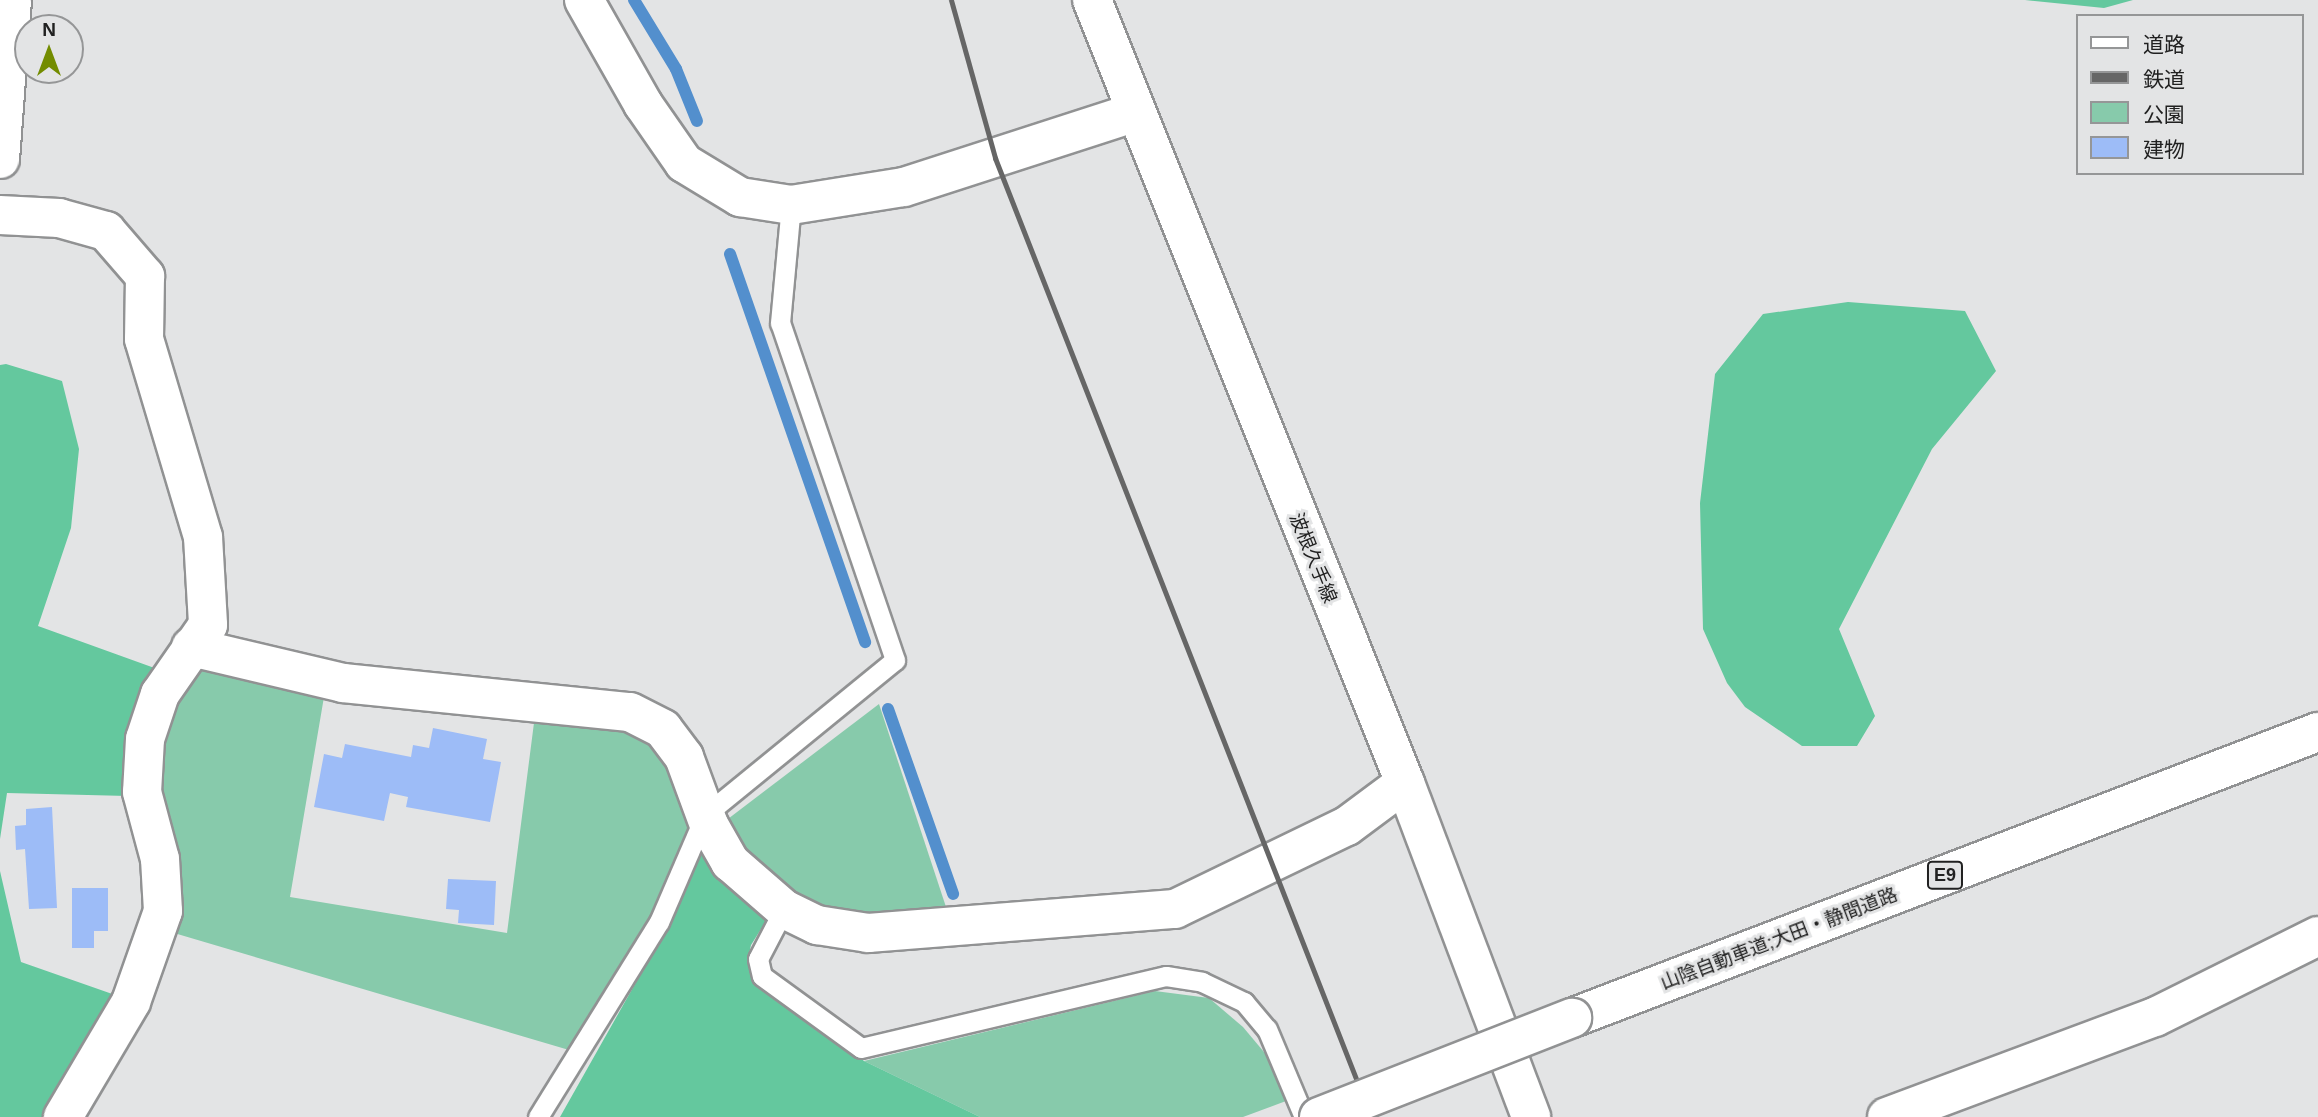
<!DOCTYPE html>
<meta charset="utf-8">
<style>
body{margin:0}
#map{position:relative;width:2318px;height:1117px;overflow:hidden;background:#e3e4e5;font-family:Arial,"Noto Sans JP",sans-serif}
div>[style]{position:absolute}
.green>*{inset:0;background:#87caab}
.forest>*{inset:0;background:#64c89e}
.stream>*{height:12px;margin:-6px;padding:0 6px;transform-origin:6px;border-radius:6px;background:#538fcd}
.building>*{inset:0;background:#9dbcf7}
.roads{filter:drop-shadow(2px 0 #919293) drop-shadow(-2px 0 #919293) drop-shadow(0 2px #919293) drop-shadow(0 -2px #919293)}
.service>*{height:19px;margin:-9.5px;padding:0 9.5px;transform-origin:9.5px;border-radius:9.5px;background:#fff}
.minor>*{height:38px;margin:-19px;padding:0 19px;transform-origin:19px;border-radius:19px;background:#fff}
.tertiary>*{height:38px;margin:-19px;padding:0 19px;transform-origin:19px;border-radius:19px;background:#fff}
.secondary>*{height:38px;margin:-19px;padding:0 19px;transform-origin:19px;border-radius:19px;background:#fff}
.motorway>*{height:38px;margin:-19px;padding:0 19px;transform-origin:19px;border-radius:19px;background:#fff}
.rail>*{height:5px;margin:-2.5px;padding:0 2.5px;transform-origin:2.5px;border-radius:2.5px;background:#666}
.bridges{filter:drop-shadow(2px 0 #919293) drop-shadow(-2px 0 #919293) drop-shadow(0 2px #919293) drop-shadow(0 -2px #919293)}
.motorway-bridge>*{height:38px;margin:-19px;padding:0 19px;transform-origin:19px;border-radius:19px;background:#fff}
span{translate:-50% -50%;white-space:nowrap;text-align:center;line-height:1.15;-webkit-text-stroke:6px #e3e4e5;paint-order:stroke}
.shield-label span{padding:2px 5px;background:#e3e4e5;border:2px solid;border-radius:5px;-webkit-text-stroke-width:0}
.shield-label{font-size:18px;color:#212121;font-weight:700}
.street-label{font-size:19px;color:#212121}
.legend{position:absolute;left:2076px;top:14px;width:228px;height:161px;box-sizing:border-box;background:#e3e4e5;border:2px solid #959697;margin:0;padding:9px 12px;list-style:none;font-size:21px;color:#212121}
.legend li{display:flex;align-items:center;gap:14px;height:35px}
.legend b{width:35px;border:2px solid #959697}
.north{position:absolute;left:14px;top:14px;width:70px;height:70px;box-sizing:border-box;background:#e3e4e5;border:2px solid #959697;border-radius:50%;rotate:0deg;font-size:19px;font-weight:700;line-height:28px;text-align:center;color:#212121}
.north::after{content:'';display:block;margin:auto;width:24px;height:32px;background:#738c00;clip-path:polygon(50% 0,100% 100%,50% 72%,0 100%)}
</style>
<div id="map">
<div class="green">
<div style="clip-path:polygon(211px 667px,325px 691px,290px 897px,507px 933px,535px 715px,599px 718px,663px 740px,693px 826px,674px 876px,569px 1050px,174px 933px,154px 800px,167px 709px,187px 675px)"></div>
<div style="clip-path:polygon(879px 704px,948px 913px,901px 918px,820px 913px,756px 874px,720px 825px)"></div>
<div style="clip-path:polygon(1155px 991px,1209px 998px,1243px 1027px,1269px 1058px,1286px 1101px,1243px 1117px,980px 1117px,864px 1061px)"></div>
</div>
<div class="forest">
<div style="clip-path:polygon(2025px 0,2133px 0,2104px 8px)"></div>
<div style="clip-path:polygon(1848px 302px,1965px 311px,1996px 371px,1932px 449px,1839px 629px,1875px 716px,1857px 746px,1802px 746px,1745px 707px,1727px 683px,1703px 629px,1700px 503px,1715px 374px,1763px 314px)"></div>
<div style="clip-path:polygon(6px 364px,62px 381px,79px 449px,71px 528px,38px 626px,160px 670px,128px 796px,7px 793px,0 839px,0 365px)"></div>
<div style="clip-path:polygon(702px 849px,771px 913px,751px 945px,748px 959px,752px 972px,864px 1061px,980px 1117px,560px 1117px,648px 961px)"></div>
<div style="clip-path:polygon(0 871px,21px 962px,118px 996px,49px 1117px,0 1117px)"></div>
</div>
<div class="stream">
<div style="left:634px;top:0;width:81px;rotate:58.7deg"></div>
<div style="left:676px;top:69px;width:56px;rotate:68deg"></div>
<div style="left:730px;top:254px;width:411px;rotate:70.8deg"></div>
<div style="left:888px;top:709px;width:196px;rotate:70.6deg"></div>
</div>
<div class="building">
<div style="clip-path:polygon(433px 728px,487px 739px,483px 759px,501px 762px,490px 822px,406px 807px,408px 797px,390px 793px,384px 821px,314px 807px,324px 754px,342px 758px,345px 744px,411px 757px,413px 745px,429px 748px)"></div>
<div style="clip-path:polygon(52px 807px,57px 908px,29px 909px,25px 849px,16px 850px,15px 826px,26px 825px,26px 809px)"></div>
<div style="clip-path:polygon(448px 879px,496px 881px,494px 925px,458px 923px,459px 910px,446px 909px)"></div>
<div style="clip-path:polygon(72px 888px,108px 888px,108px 931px,94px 931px,94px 948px,72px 948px)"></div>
</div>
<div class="roads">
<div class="service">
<div style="left:784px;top:909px;width:56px;rotate:117.5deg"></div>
<div style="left:758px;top:959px;width:17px;rotate:77deg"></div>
<div style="left:762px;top:976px;width:122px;rotate:36deg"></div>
<div style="left:861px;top:1048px;width:313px;rotate:-13.3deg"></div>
<div style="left:1166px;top:976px;width:36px;rotate:9deg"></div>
<div style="left:1202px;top:982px;width:47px;rotate:25.5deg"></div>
<div style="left:1244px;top:1002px;width:35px;rotate:50deg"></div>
<div style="left:1267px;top:1029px;width:95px;rotate:67.2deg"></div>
<div style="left:538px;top:1117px;width:229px;rotate:-58.2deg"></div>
<div style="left:659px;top:922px;width:116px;rotate:-66.7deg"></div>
<div style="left:705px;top:815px;width:245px;rotate:-39.2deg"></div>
<div style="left:895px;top:660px;width:356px;rotate:-108.8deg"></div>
<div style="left:780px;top:323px;width:119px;rotate:-84.7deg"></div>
</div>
<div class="minor">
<div style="left:0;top:159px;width:159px;rotate:-85.7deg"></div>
<div style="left:0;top:215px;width:59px;rotate:2.9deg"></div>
<div style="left:59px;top:218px;width:49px;rotate:15.5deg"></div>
<div style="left:106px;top:231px;width:60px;rotate:49.1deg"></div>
<div style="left:145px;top:276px;width:63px;rotate:90.9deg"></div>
<div style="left:144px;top:339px;width:207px;rotate:73.4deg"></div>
<div style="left:203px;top:537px;width:88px;rotate:86.7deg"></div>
<div style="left:208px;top:625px;width:84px;rotate:124.8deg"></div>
<div style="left:160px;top:694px;width:47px;rotate:108.4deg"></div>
<div style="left:145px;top:739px;width:53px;rotate:93.2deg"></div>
<div style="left:142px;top:792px;width:69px;rotate:75deg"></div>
<div style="left:160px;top:859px;width:52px;rotate:86.7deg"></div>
<div style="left:163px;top:911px;width:96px;rotate:109.4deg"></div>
<div style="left:131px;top:1002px;width:134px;rotate:120.6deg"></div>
<div style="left:191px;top:647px;width:156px;rotate:13.3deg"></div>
<div style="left:343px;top:683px;width:288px;rotate:5.8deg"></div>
<div style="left:630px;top:712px;width:37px;rotate:27deg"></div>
<div style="left:663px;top:729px;width:35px;rotate:53deg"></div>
<div style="left:684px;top:757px;width:72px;rotate:69.8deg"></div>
<div style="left:709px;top:825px;width:43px;rotate:60.4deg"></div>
<div style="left:730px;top:862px;width:72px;rotate:41deg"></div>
<div style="left:784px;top:909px;width:37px;rotate:26deg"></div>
<div style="left:817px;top:925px;width:52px;rotate:8.9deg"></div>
<div style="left:868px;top:933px;width:308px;rotate:-4.5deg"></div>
<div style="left:1175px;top:909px;width:191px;rotate:-25.8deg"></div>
<div style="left:1347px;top:826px;width:72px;rotate:-36.6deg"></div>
<div style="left:1887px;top:1117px;width:286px;rotate:-20.5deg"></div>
<div style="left:2155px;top:1017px;width:182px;rotate:-26.4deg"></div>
</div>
<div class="tertiary">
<div style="left:584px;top:0;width:120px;rotate:60.4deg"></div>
<div style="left:643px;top:104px;width:72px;rotate:55.2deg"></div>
<div style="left:684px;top:163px;width:66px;rotate:31.3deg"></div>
<div style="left:740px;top:197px;width:52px;rotate:8.9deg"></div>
<div style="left:791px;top:205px;width:114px;rotate:-9.1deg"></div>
<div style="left:904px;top:187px;width:244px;rotate:-17.9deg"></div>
</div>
<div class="secondary">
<div style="left:1092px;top:0;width:843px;rotate:68.21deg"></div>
<div style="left:1405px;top:783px;width:357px;rotate:69.3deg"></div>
</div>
<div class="motorway">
<div style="left:1572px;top:1018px;width:799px;rotate:-20.98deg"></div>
</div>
</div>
<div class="rail">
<div style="left:951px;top:0;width:164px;rotate:74.4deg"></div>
<div style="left:995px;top:158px;width:1030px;rotate:68.59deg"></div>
</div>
<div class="bridges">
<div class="motorway-bridge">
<div style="left:1319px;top:1117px;width:272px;rotate:-21.4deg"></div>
</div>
</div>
<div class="shield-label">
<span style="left:1945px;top:875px">E9</span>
</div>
<div class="street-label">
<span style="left:1313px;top:558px;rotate:68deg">波根久手線</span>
<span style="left:1779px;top:939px;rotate:-21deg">山陰自動車道;大田・静間道路</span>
</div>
<ul class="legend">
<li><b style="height:9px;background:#fff"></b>道路</li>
<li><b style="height:9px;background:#666"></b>鉄道</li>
<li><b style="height:19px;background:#87caab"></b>公園</li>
<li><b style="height:19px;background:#9dbcf7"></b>建物</li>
</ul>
<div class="north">N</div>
</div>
